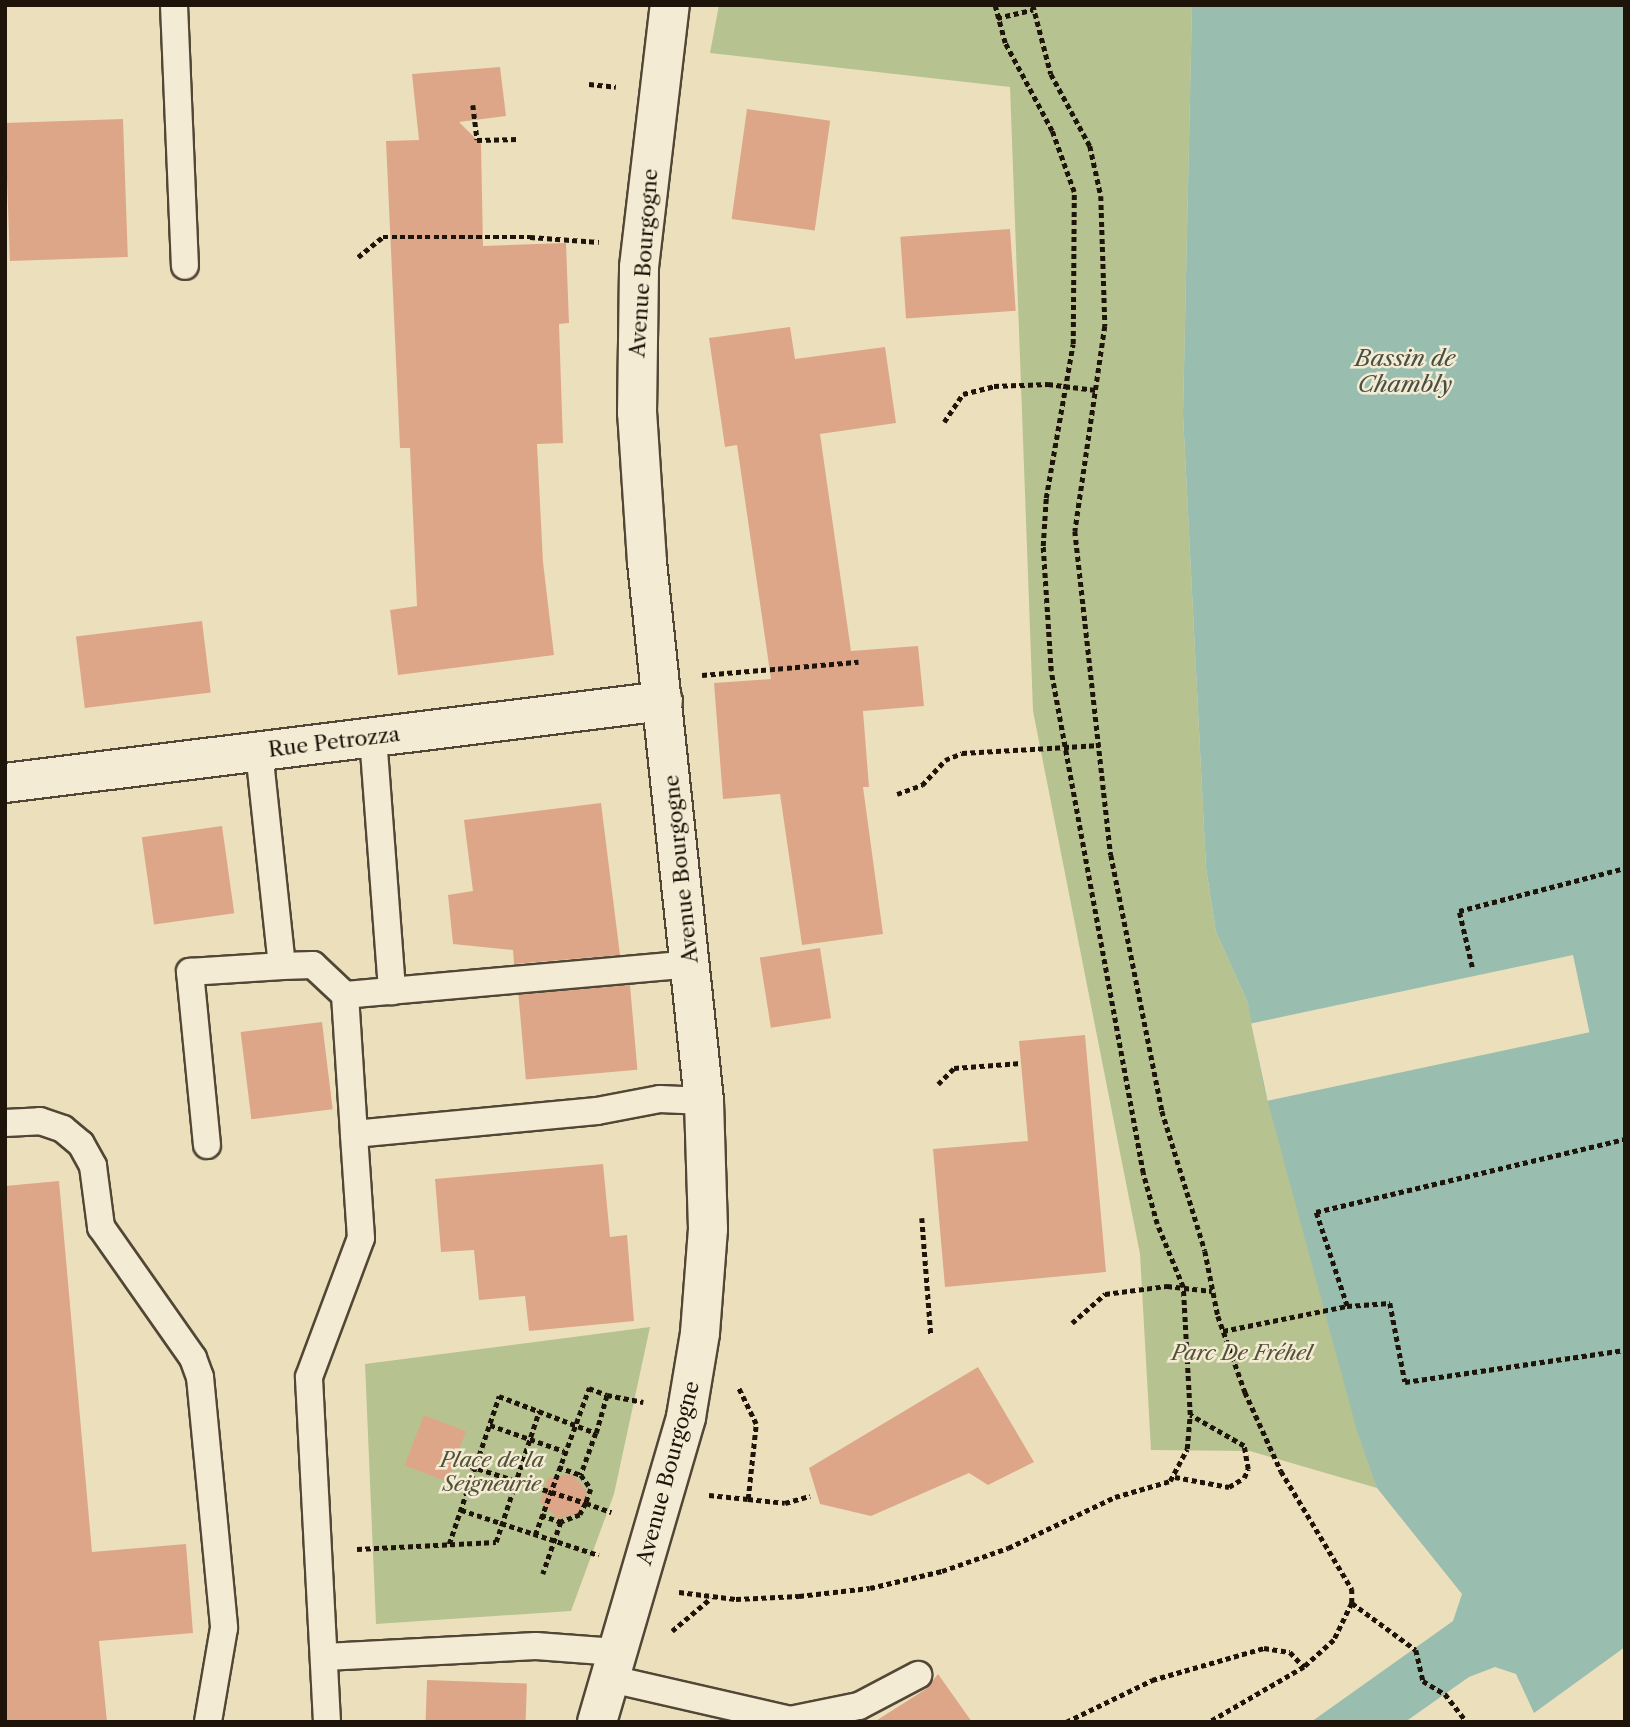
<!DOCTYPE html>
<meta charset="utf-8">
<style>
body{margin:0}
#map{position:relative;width:1630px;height:1727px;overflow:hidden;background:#ece0bc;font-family:"Libre Caslon Text",serif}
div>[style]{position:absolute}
.green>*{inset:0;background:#b7c291}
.water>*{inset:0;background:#99bdae}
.pier>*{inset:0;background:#ece0bc;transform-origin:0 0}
.building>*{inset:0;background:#dda689;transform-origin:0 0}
.path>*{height:4.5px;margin-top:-2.25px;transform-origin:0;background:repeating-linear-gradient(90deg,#1e140a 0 5px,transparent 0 8.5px)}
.roads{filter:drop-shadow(2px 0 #524736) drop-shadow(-2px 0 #524736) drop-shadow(0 2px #524736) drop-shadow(0 -2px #524736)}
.lane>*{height:26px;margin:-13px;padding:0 13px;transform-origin:13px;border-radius:13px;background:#f3ebd3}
.street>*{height:38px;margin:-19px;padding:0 19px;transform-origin:19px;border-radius:19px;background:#f3ebd3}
.secondary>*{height:38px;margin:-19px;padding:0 19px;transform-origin:19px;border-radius:19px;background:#f3ebd3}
span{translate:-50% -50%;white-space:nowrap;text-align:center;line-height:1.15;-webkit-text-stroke:5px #f3ebd3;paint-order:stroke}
.street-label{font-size:21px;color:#1e140a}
.park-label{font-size:21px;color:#545139;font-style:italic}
.water-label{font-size:23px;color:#494f43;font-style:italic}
.frame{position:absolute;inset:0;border:7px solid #1e140a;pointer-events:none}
</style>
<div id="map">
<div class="green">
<div style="clip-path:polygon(719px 5px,1192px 5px,1183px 414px,1206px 868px,1216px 932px,1248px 1003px,1377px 1488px,1250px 1451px,1151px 1450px,1140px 1254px,1033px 711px,1010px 87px,710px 53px)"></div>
<div style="clip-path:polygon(650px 1327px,614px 1494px,571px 1611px,376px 1624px,365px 1364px)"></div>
</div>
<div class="water">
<div style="clip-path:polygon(1192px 5px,1625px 5px,1625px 1647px,1534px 1713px,1516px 1674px,1495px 1667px,1469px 1677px,1405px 1722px,1311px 1722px,1453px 1621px,1462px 1594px,1377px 1488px,1357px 1431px,1263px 1084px,1248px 1003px,1216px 932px,1206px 868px,1183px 414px)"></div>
</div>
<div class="pier">
<div style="left:1573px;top:955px;width:79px;height:329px;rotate:78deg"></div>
</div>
<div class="building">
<div style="clip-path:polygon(500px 67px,506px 116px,459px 122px,481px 144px,483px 246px,566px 243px,569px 323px,559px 324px,563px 443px,537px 444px,543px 562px,554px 655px,398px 675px,390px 610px,417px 606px,410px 448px,400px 448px,386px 141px,419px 140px,412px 74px)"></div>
<div style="left:747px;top:109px;width:84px;height:111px;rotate:8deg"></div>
<div style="left:123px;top:119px;width:138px;height:118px;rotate:88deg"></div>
<div style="left:1010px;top:229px;width:82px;height:110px;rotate:86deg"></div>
<div style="clip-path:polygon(790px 327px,795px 359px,885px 347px,896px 423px,820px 434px,851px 651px,918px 646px,924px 706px,863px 711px,869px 787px,863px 787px,883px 934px,802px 945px,780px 794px,723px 799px,714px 683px,771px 679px,737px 445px,725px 447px,709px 338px)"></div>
<div style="left:202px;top:621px;width:72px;height:127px;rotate:83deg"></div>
<div style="clip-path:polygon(601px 803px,620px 955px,514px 964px,513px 950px,453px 944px,448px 895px,473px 891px,464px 820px)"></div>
<div style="left:222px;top:826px;width:88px;height:81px;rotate:82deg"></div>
<div style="left:820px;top:948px;width:71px;height:61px;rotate:81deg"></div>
<div style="left:630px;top:985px;width:85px;height:112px;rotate:85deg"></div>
<div style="left:322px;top:1022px;width:88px;height:82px;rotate:83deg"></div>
<div style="clip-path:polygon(1085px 1035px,1106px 1272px,945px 1287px,933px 1149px,1028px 1141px,1019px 1041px)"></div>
<div style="clip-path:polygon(603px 1164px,610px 1237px,627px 1235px,634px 1321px,529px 1331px,525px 1296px,479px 1300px,474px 1250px,441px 1252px,435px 1179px)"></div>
<div style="clip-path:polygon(59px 1181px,92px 1552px,186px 1544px,193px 1633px,99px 1641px,107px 1722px,5px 1722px,5px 1186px)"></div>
<div style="clip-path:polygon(978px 1367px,1034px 1462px,988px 1485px,969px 1473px,871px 1516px,820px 1504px,809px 1468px)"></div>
<div style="left:424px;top:1415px;width:45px;height:54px;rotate:21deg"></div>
<div style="clip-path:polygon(572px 1474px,588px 1493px,579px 1513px,558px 1519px,540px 1501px,548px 1478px)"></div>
<div style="clip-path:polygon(938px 1674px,972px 1722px,874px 1722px,926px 1689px)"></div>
<div style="left:427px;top:1680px;width:100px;height:42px;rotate:2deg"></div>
</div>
<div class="path">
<div style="left:1033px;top:5px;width:71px;rotate:75.4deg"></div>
<div style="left:1051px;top:74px;width:82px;rotate:61.6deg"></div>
<div style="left:1090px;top:146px;width:51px;rotate:77.6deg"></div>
<div style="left:1101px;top:196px;width:130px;rotate:88.2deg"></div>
<div style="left:1105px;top:326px;width:207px;rotate:98.3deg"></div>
<div style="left:1075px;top:531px;width:326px;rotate:83.7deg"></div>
<div style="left:1111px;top:855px;width:261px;rotate:78.7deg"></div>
<div style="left:1162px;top:1111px;width:146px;rotate:72.9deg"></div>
<div style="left:1205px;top:1251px;width:66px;rotate:78.7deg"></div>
<div style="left:1218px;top:1316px;width:81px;rotate:70.4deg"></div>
<div style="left:1245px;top:1392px;width:87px;rotate:65.5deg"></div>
<div style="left:1281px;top:1471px;width:138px;rotate:59deg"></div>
<div style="left:1352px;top:1589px;width:14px;rotate:90deg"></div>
<div style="left:1352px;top:1603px;width:41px;rotate:115.9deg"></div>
<div style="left:1334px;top:1640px;width:40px;rotate:138deg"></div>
<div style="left:1304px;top:1667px;width:109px;rotate:149.7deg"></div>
<div style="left:997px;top:18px;width:37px;rotate:-13deg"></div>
<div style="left:589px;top:84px;width:27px;rotate:6deg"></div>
<div style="left:473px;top:105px;width:35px;rotate:83deg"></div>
<div style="left:477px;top:140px;width:41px;rotate:-1.4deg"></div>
<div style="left:358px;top:257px;width:32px;rotate:-39deg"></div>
<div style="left:383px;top:237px;width:147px"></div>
<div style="left:530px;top:237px;width:69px;rotate:4.1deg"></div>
<div style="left:944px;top:422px;width:34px;rotate:-56deg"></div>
<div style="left:963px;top:394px;width:32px;rotate:-14deg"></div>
<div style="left:994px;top:386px;width:54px;rotate:-2.1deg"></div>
<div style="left:1048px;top:384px;width:48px;rotate:7.1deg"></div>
<div style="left:702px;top:675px;width:157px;rotate:-4.8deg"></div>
<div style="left:897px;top:794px;width:27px;rotate:-20deg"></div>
<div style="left:922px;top:785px;width:34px;rotate:-47deg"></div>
<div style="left:945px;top:760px;width:18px;rotate:-22deg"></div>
<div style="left:962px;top:753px;width:138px;rotate:-3.3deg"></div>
<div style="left:1472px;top:967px;width:57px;rotate:-103.1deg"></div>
<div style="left:1459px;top:911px;width:171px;rotate:-14.5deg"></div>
<div style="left:938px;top:1084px;width:23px;rotate:-45deg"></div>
<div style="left:954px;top:1068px;width:67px;rotate:-4.3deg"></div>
<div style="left:922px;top:1218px;width:118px;rotate:85.6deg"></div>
<div style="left:1347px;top:1306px;width:99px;rotate:-108.3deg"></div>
<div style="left:1316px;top:1212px;width:318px;rotate:-13.3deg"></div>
<div style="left:1072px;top:1323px;width:44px;rotate:-41.3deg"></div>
<div style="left:1105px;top:1294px;width:63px;rotate:-7.4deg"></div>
<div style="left:1167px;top:1286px;width:45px;rotate:6.3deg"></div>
<div style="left:1223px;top:1331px;width:126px;rotate:-11.4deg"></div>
<div style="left:1347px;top:1306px;width:43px;rotate:-4deg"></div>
<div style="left:1390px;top:1303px;width:80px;rotate:79.2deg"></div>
<div style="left:1405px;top:1382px;width:222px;rotate:-8.3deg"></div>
<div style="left:490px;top:1425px;width:78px;rotate:19.4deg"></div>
<div style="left:596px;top:1433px;width:45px;rotate:109.7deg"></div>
<div style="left:581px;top:1475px;width:17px;rotate:54deg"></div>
<div style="left:591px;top:1489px;width:15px;rotate:110deg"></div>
<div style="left:586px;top:1503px;width:27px;rotate:20deg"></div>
<div style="left:454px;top:1461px;width:139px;rotate:17.7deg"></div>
<div style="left:586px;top:1503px;width:13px;rotate:117deg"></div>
<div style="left:580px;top:1515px;width:20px;rotate:160deg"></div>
<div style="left:561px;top:1522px;width:55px;rotate:109.1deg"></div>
<div style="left:558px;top:1467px;width:24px;rotate:19deg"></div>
<div style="left:1175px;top:1477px;width:55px;rotate:10.5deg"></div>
<div style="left:1229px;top:1487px;width:17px;rotate:-31deg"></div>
<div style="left:1244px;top:1478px;width:10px;rotate:-66deg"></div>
<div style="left:1248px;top:1469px;width:23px;rotate:-100deg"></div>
<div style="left:1244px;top:1446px;width:62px;rotate:-150.1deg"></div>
<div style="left:709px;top:1495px;width:39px;rotate:6deg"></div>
<div style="left:748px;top:1499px;width:75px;rotate:-83.9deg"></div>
<div style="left:756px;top:1424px;width:41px;rotate:-115.9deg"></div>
<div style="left:748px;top:1499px;width:37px;rotate:6deg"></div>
<div style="left:785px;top:1503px;width:26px;rotate:-16deg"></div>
<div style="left:461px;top:1510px;width:145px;rotate:18.1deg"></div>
<div style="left:541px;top:1515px;width:21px;rotate:19deg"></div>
<div style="left:535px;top:1535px;width:157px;rotate:-69.8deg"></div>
<div style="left:589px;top:1388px;width:19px;rotate:21deg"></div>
<div style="left:449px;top:1544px;width:156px;rotate:-71.3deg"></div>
<div style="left:499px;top:1396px;width:104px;rotate:20.9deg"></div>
<div style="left:596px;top:1433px;width:40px;rotate:-74deg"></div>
<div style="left:607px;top:1395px;width:37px;rotate:11deg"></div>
<div style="left:357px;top:1549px;width:139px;rotate:-2.9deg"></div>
<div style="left:496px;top:1542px;width:138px;rotate:-71.8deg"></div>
<div style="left:679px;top:1592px;width:57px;rotate:7deg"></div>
<div style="left:736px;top:1599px;width:63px;rotate:-2.7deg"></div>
<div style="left:799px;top:1596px;width:71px;rotate:-6.4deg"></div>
<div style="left:870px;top:1588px;width:74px;rotate:-13.3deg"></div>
<div style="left:942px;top:1571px;width:70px;rotate:-19.2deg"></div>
<div style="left:1008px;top:1548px;width:119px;rotate:-25.5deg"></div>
<div style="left:1115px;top:1497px;width:57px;rotate:-16.2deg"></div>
<div style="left:1170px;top:1481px;width:36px;rotate:-62deg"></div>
<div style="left:1187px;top:1449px;width:34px;rotate:-85deg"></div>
<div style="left:1190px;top:1415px;width:128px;rotate:-93.1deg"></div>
<div style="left:1183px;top:1287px;width:68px;rotate:-112.4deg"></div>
<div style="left:1157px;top:1224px;width:53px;rotate:-105.4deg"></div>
<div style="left:1143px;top:1173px;width:510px;rotate:-100.39deg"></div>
<div style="left:1051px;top:671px;width:125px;rotate:-93.7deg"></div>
<div style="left:1043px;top:546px;width:48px;rotate:-86.4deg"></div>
<div style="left:1046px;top:498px;width:156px;rotate:-80.1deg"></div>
<div style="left:1073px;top:344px;width:152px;rotate:-89.6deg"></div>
<div style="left:1074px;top:192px;width:65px;rotate:-109.8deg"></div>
<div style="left:1052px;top:131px;width:100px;rotate:-118.1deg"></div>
<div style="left:1005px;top:43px;width:39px;rotate:-105deg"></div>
<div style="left:1352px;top:1603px;width:79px;rotate:36.3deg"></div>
<div style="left:1416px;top:1650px;width:32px;rotate:77deg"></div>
<div style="left:1423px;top:1681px;width:26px;rotate:31deg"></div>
<div style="left:1445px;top:1694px;width:36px;rotate:52deg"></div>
<div style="left:672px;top:1631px;width:51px;rotate:-40.2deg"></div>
<div style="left:1066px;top:1722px;width:96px;rotate:-26deg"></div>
<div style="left:1152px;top:1680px;width:116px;rotate:-15.9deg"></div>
<div style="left:1264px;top:1648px;width:26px;rotate:9deg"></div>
<div style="left:1290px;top:1652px;width:21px;rotate:47deg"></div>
</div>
<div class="roads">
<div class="lane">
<div style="left:174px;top:5px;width:261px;rotate:87.6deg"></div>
<div style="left:373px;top:737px;width:255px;rotate:85.7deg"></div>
<div style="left:259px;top:751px;width:216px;rotate:83.9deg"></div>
<div style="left:282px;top:966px;width:31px;rotate:-2deg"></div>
<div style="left:313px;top:965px;width:44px;rotate:43.2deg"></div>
<div style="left:5px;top:1123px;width:35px;rotate:-3deg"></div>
<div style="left:40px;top:1121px;width:24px;rotate:19deg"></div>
<div style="left:63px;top:1129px;width:23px;rotate:40deg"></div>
<div style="left:81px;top:1144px;width:25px;rotate:61deg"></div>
<div style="left:93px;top:1166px;width:62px;rotate:82.5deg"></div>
<div style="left:101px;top:1227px;width:160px;rotate:54.9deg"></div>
<div style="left:193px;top:1358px;width:20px;rotate:70deg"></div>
<div style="left:200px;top:1377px;width:252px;rotate:84.5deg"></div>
<div style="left:224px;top:1628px;width:95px;rotate:99.7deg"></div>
<div style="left:354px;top:1134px;width:139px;rotate:-93.7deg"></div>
<div style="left:345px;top:995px;width:347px;rotate:-5.1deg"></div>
<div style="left:207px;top:1145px;width:174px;rotate:-95.6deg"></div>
<div style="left:190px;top:972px;width:92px;rotate:-3.7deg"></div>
<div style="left:325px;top:1657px;width:211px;rotate:-3deg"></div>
<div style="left:536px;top:1646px;width:80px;rotate:4.3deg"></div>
<div style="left:607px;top:1678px;width:188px;rotate:12.9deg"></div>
<div style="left:790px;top:1720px;width:70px;rotate:-11.5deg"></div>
<div style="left:859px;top:1706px;width:67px;rotate:-27.7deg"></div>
<div style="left:327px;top:1722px;width:345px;rotate:-93deg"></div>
<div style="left:309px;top:1377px;width:148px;rotate:-69.5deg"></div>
<div style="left:361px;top:1238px;width:104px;rotate:-93.9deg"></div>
<div style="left:354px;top:1134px;width:244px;rotate:-5.4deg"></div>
<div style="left:597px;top:1111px;width:64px;rotate:-10.8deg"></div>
<div style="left:660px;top:1099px;width:44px;rotate:2.6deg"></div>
</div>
<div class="street">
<div style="left:5px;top:783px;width:663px;rotate:-7.1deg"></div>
</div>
<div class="secondary">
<div style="left:597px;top:1722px;width:318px;rotate:-73.7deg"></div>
<div style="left:686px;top:1417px;width:85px;rotate:-80.5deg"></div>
<div style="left:700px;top:1333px;width:104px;rotate:-85.6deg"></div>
<div style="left:708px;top:1229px;width:128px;rotate:-91.8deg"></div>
<div style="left:704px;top:1101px;width:542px;rotate:-96.04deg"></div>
<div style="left:647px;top:562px;width:149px;rotate:-93.8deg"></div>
<div style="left:637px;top:413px;width:146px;rotate:-89.2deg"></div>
<div style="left:639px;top:267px;width:264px;rotate:-83.3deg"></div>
</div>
</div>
<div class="street-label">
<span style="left:644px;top:263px;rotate:-86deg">Avenue Bourgogne</span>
<span style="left:334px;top:742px;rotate:-7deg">Rue Petrozza</span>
<span style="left:681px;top:869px;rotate:-96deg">Avenue Bourgogne</span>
<span style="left:668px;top:1473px;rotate:-75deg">Avenue Bourgogne</span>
</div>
<div class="park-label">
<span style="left:1242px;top:1353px">Parc De Fréhel</span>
<span style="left:492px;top:1472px">Place de la<br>Seigneurie</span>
</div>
<div class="water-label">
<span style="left:1405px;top:371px">Bassin de<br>Chambly</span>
</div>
<div class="frame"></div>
</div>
